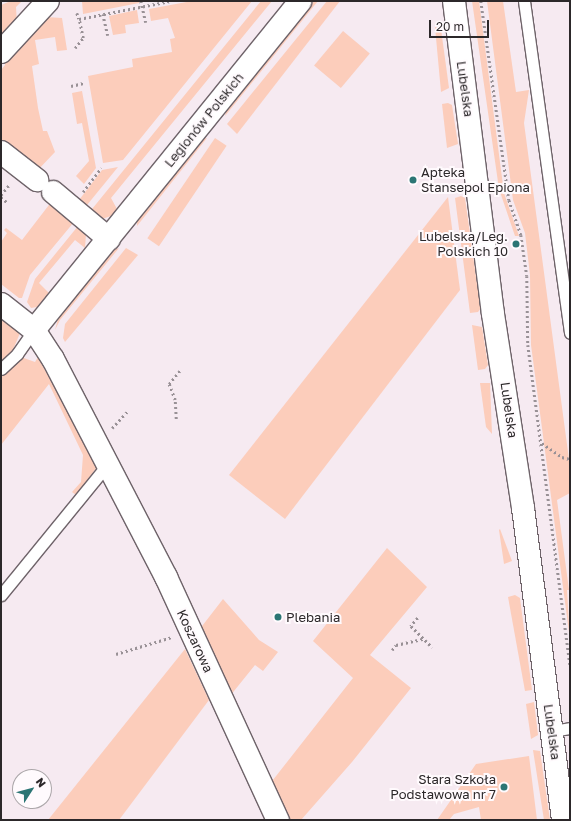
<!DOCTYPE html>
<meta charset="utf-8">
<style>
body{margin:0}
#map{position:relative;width:571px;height:821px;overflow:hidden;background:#f6eaf1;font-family:"Golos Text",sans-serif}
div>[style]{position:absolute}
.green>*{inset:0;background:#fccdbb;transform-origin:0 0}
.path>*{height:2.5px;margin-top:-1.25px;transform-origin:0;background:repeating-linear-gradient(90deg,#999196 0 2px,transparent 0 5px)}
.roads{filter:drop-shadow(1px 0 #6e6369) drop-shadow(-1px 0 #6e6369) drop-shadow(0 1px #6e6369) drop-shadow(0 -1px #6e6369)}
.lane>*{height:11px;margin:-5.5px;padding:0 5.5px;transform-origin:5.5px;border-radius:5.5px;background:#fff}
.street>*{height:22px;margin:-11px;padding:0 11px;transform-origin:11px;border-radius:11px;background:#fff}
.secondary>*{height:22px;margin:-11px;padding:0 11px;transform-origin:11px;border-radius:11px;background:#fff}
.dots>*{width:11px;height:11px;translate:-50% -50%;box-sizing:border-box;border:2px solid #fffafd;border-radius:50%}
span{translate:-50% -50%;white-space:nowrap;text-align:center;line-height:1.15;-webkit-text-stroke:4px #fffafd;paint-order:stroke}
.street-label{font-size:13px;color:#2c282a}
.poi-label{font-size:13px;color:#2c282a}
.left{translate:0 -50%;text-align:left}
.right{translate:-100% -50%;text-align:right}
.frame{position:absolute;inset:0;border:2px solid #2c282a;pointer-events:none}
.north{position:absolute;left:12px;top:769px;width:40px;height:40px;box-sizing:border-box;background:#fffafd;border:1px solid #aba6a9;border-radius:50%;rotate:54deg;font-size:11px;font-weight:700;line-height:16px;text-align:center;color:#2c282a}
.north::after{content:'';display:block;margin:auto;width:14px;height:18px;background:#2b7574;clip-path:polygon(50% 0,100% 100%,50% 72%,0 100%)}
.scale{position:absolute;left:429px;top:20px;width:60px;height:18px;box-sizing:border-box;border:2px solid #2c282a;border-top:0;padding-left:5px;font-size:12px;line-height:14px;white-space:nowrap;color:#2c282a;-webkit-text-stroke:3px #fffafd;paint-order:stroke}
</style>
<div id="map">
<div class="green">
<div style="clip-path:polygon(11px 1px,22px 1px,16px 7px,17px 25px,5px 38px,1px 34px,1px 5px)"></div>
<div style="clip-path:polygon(82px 1px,139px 1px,139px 3px,83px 14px)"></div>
<div style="clip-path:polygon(192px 1px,252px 1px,123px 160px,103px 163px,88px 76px,133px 67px,132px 59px,172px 52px,170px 39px,175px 38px,168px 18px,151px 21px,149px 9px)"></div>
<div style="clip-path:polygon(261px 1px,272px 1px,111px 198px,117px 209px,111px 216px,102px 219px,88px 214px)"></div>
<div style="clip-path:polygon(314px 1px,318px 1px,225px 116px,227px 108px)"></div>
<div style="clip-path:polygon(327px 1px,340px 1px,237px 134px,227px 124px)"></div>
<div style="clip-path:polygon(472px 1px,479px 1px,504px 193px,519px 236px,515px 236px,499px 189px)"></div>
<div style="clip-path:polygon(487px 1px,503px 1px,516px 92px,529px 90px,524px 123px,570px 467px,570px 493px,557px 500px,569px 590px,567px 590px,570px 640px,531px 345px,530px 275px,525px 233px,513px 200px)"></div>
<div style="clip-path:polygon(137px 10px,139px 23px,125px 25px,126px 33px,113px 35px,109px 16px)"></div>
<div style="clip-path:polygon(46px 17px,62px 18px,67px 50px,57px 51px,55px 37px,35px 40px,39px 64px,32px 66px,38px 108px,43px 131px,47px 131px,55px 152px,36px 172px,1px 144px,1px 70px,5px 65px,5px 56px)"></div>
<div style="clip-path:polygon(435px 27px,441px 29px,449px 88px,441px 92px)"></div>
<div style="left:343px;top:31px;width:35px;height:45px;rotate:40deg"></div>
<div style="clip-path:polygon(82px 91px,96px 168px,84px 184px,76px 176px,89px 161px,82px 123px,77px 124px,72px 93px)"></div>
<div style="clip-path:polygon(448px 103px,452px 105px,458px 144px,447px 148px,442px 104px)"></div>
<div style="clip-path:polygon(207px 138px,137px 226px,137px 219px,203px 139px)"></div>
<div style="left:215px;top:138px;width:14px;height:121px;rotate:34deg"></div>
<div style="clip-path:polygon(118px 167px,83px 210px,76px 204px,102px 170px)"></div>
<div style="clip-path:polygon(461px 196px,465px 198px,477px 284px,481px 308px,478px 312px,470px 313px,455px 198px)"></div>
<div style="clip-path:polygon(448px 197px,460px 290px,285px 519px,229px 475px)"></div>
<div style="clip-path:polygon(52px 201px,74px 222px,30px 275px,22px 298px,19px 298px,1px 284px,1px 242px,7px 233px,4px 230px,6px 228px,22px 240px)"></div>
<div style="clip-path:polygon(78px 226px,86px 234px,85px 248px,75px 240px,39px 283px,49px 293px,37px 307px,31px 308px,27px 302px,35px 279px)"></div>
<div style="clip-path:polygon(119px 248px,60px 320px,55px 330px,59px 315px,110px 251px)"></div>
<div style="clip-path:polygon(126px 248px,138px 255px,65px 342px,63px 338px,65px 324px)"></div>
<div style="clip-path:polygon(1px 318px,20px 333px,13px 350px,1px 362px)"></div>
<div style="clip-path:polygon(472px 325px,482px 327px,488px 365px,485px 369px,478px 370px)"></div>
<div style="clip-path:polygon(21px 357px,35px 362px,38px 357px,97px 467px,76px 495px,72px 492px,81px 482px,83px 455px,49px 384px,1px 445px,1px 377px)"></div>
<div style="clip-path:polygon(480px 383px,490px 383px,492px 434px,486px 427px)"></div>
<div style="clip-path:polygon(500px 529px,512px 561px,504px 564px,499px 530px)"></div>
<div style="clip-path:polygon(387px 548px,427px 587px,370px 655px,411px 688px,352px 762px,301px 820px,286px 820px,269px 785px,353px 678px,313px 641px)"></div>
<div style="clip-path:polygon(515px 595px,520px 598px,532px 690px,525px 691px,508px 597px)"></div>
<div style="clip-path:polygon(223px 599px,259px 640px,278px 652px,263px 671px,255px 665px,230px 696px,199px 630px)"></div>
<div style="clip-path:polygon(185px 649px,209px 700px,119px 820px,48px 820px)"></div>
<div style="clip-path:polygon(534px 702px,538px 735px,531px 739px,526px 704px)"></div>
<div style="clip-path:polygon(533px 750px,540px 751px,550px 820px,544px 820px)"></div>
<div style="clip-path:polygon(529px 756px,537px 820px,481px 820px,479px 807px,454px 814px,449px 820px,437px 820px,476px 764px)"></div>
</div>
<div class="path">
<div style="left:141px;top:1px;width:22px;rotate:77deg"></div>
<div style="left:481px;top:1px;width:201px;rotate:82deg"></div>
<div style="left:509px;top:200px;width:37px;rotate:71deg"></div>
<div style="left:521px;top:235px;width:41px;rotate:81.7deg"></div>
<div style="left:527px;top:276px;width:69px;rotate:89.2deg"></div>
<div style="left:528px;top:345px;width:323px;rotate:82.5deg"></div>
<div style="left:77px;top:13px;width:6px;rotate:72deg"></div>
<div style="left:103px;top:14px;width:22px;rotate:77deg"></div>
<div style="left:75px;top:48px;width:13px;rotate:-51deg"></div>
<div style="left:83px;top:38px;width:19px;rotate:-102deg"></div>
<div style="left:79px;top:19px;width:93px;rotate:-11.2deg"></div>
<div style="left:71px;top:86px;width:13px;rotate:-13deg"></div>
<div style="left:83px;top:192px;width:30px;rotate:-53deg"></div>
<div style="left:1px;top:195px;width:13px;rotate:-51deg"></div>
<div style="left:1px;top:197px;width:9px;rotate:41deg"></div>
<div style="left:176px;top:419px;width:19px;rotate:-93deg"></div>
<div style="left:175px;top:400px;width:17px;rotate:-111deg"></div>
<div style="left:169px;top:384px;width:19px;rotate:-51deg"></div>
<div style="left:112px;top:428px;width:22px;rotate:-47deg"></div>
<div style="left:542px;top:443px;width:24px;rotate:35deg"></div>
<div style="left:562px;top:457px;width:8px;rotate:14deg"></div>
<div style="left:418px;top:618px;width:11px;rotate:131deg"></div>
<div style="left:411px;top:626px;width:30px;rotate:45deg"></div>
<div style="left:392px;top:650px;width:6px;rotate:-51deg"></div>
<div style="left:396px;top:645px;width:28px;rotate:-13deg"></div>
<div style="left:116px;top:654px;width:59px;rotate:-16.9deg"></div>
</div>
<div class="roads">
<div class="lane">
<div style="left:524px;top:1px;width:335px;rotate:82.1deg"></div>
<div style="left:1px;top:369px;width:22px;rotate:-43deg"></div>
<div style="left:17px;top:354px;width:29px;rotate:-55deg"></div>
<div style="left:1px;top:595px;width:169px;rotate:-50.8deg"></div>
<div style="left:553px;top:731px;width:17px;rotate:-10deg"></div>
</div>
<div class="street">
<div style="left:1px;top:52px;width:69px;rotate:-47.3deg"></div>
<div style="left:1px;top:152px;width:46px;rotate:37.9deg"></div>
<div style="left:53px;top:192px;width:73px;rotate:40deg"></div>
<div style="left:1px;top:304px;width:42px;rotate:38.2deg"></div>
<div style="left:34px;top:330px;width:35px;rotate:57deg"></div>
<div style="left:53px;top:359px;width:246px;rotate:62.6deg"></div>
<div style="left:166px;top:577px;width:268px;rotate:65.3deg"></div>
<div style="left:34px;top:330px;width:423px;rotate:-51deg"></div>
</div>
<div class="secondary">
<div style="left:454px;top:1px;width:315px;rotate:82.9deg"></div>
<div style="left:493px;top:314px;width:196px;rotate:81.2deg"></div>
<div style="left:523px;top:508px;width:315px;rotate:82.7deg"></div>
</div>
</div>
<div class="dots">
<div style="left:413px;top:180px;background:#2b7574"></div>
<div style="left:516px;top:244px;background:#2b7574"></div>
<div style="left:278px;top:617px;background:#2b7574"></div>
<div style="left:504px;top:787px;background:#2b7574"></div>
</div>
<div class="street-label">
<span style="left:465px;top:89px;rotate:82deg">Lubelska</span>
<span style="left:204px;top:120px;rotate:-51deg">Legionów Polskich</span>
<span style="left:509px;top:410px;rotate:82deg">Lubelska</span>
<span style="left:195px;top:641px;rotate:65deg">Koszarowa</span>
<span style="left:552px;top:732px;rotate:82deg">Lubelska</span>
</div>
<div class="poi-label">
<span class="left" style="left:421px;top:180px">Apteka<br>Stansepol Epiona</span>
<span class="right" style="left:508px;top:244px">Lubelska/Leg.<br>Polskich 10</span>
<span class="left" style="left:286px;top:617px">Plebania</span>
<span class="right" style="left:496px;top:787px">Stara Szkoła<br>Podstawowa nr 7</span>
</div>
<div class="frame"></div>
<div class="north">N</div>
<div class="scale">20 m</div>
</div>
